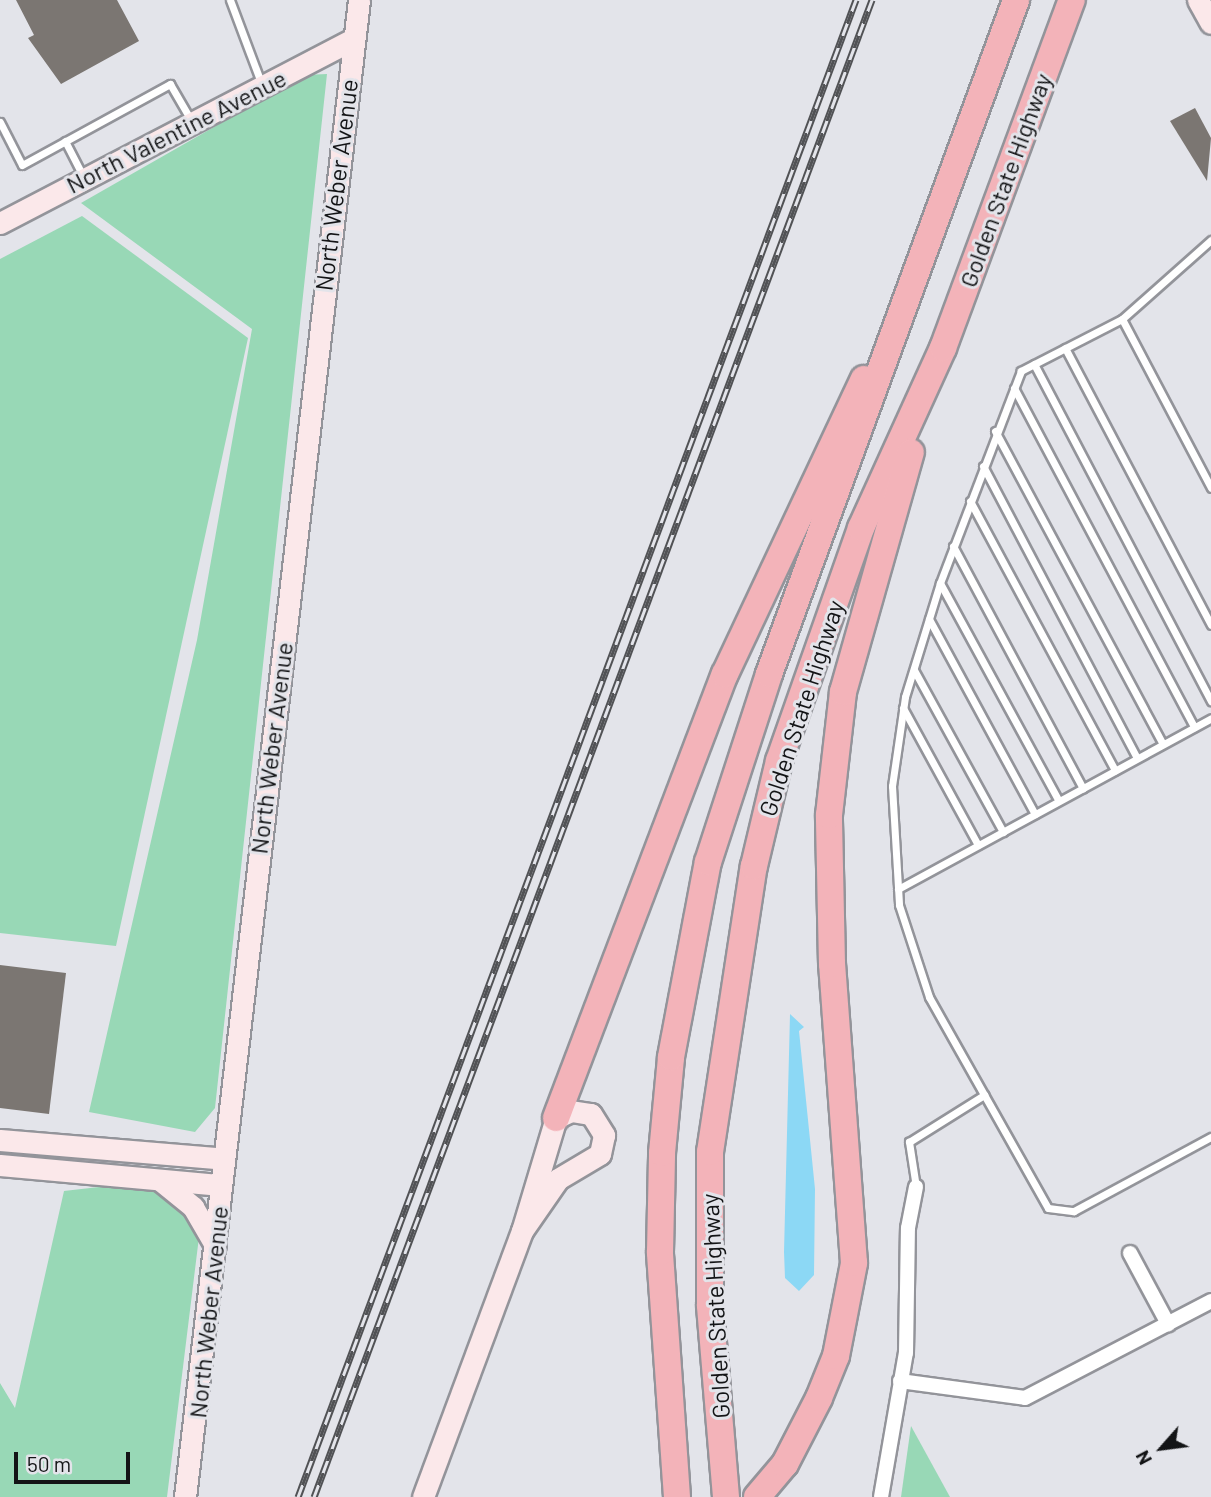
<!DOCTYPE html>
<style>
body{margin:0}
#map{position:relative;width:1211px;height:1497px;overflow:hidden;background:#e3e4ea;font-family:Barlow,sans-serif}
div>[style]{position:absolute}
.green>*{inset:0;background:#98d8b6}
.water>*{inset:0;background:#8cd8f5}
.building>*{inset:0;background:#7b7672}
.roads{filter:drop-shadow(2px 0 #93949a) drop-shadow(-2px 0 #93949a) drop-shadow(0 2px #93949a) drop-shadow(0 -2px #93949a)}
.lane>*{height:7px;margin:-3.5px;padding:0 3.5px;transform-origin:3.5px;border-radius:3.5px;background:#fff}
.street>*{height:14px;margin:-7px;padding:0 7px;transform-origin:7px;border-radius:7px;background:#fff}
.secondary>*{height:21px;margin:-10.5px;padding:0 10.5px;transform-origin:10.5px;border-radius:10.5px;background:#fbe8ea}
.highway>*{height:26px;margin:-13px;padding:0 13px;transform-origin:13px;border-radius:13px;background:#f3b3b9}
.rail>*{height:7px;margin-top:-3.5px;transform-origin:0;background:repeating-linear-gradient(90deg,#e3e4ea 0 13px,#515255 0 26px);box-sizing:border-box;border-block:2px solid #515255}
span{translate:-50% -50%;white-space:nowrap;text-align:center;line-height:1.15;-webkit-text-stroke:6px #e3e4ea;paint-order:stroke}
.street-label{font-size:24px;color:#131416}
.north{position:absolute;left:1127px;top:1413px;width:70px;height:70px;-webkit-text-stroke:5px #e3e4ea;paint-order:stroke;rotate:242deg;font-size:19px;font-weight:700;line-height:28px;text-align:center;color:#131416}
.north::after{content:'';display:block;margin:auto;width:24px;height:32px;background:#131416;clip-path:polygon(50% 0,100% 100%,50% 72%,0 100%)}
.scale{position:absolute;left:14px;top:1452px;width:116px;height:32px;box-sizing:border-box;border:4px solid #131416;border-top:0;padding-left:9px;font-size:21px;line-height:24px;white-space:nowrap;color:#131416;-webkit-text-stroke:5px #e3e4ea;paint-order:stroke}
</style>
<div id="map">
<div class="green">
<div style="clip-path:polygon(327px 74px,215px 1108px,195px 1132px,89px 1112px,197px 640px,252px 329px,81px 203px,305px 75px)"></div>
<div style="clip-path:polygon(82px 216px,248px 338px,116px 946px,0 933px,0 259px)"></div>
<div style="clip-path:polygon(125px 1184px,164px 1194px,184px 1210px,199px 1237px,167px 1497px,0 1497px,0 1383px,15px 1408px,64px 1191px)"></div>
<div style="clip-path:polygon(911px 1426px,950px 1497px,901px 1497px)"></div>
</div>
<div class="water">
<div style="clip-path:polygon(790px 1014px,804px 1027px,799px 1031px,815px 1189px,814px 1275px,799px 1291px,785px 1278px,784px 1252px)"></div>
</div>
<div class="building">
<div style="clip-path:polygon(16px 0,117px 0,139px 41px,61px 84px,28px 38px,34px 35px)"></div>
<div style="clip-path:polygon(1195px 108px,1211px 138px,1207px 181px,1170px 121px)"></div>
<div style="clip-path:polygon(0 965px,66px 973px,49px 1114px,0 1108px)"></div>
</div>
<div class="roads">
<div class="lane">
<div style="left:230px;top:0;width:91px;rotate:69.4deg"></div>
<div style="left:0;top:122px;width:48px;rotate:62.9deg"></div>
<div style="left:22px;top:165px;width:169px;rotate:-28.7deg"></div>
<div style="left:170px;top:84px;width:44px;rotate:59.9deg"></div>
<div style="left:65px;top:141px;width:42px;rotate:62.8deg"></div>
<div style="left:1211px;top:240px;width:119px;rotate:138.4deg"></div>
<div style="left:1122px;top:319px;width:114px;rotate:152.8deg"></div>
<div style="left:1021px;top:371px;width:227px;rotate:110.9deg"></div>
<div style="left:940px;top:583px;width:119px;rotate:107.1deg"></div>
<div style="left:905px;top:697px;width:90px;rotate:98.3deg"></div>
<div style="left:892px;top:786px;width:119px;rotate:86.6deg"></div>
<div style="left:899px;top:905px;width:97px;rotate:71.9deg"></div>
<div style="left:929px;top:997px;width:242px;rotate:60.6deg"></div>
<div style="left:1048px;top:1208px;width:26px;rotate:7deg"></div>
<div style="left:1074px;top:1211px;width:156px;rotate:-28.4deg"></div>
<div style="left:1122px;top:319px;width:191px;rotate:62.2deg"></div>
<div style="left:1065px;top:348px;width:313px;rotate:62.2deg"></div>
<div style="left:1034px;top:364px;width:381px;rotate:62.3deg"></div>
<div style="left:1014px;top:388px;width:384px;rotate:62deg"></div>
<div style="left:995px;top:431px;width:355px;rotate:61.8deg"></div>
<div style="left:983px;top:466px;width:330px;rotate:62.2deg"></div>
<div style="left:970px;top:501px;width:306px;rotate:61.7deg"></div>
<div style="left:953px;top:546px;width:275px;rotate:61.8deg"></div>
<div style="left:940px;top:583px;width:248px;rotate:61.4deg"></div>
<div style="left:929px;top:619px;width:222px;rotate:61.5deg"></div>
<div style="left:914px;top:670px;width:185px;rotate:61.2deg"></div>
<div style="left:903px;top:708px;width:156px;rotate:61.3deg"></div>
<div style="left:898px;top:889px;width:357px;rotate:-28.6deg"></div>
<div style="left:916px;top:1187px;width:46px;rotate:-98.8deg"></div>
<div style="left:909px;top:1142px;width:89px;rotate:-32.1deg"></div>
</div>
<div class="street">
<div style="left:1130px;top:1253px;width:81px;rotate:61.8deg"></div>
<div style="left:900px;top:1381px;width:126px;rotate:7.7deg"></div>
<div style="left:1025px;top:1398px;width:210px;rotate:-27.5deg"></div>
<div style="left:881px;top:1497px;width:146px;rotate:-80.2deg"></div>
<div style="left:906px;top:1353px;width:125px;rotate:-89.1deg"></div>
<div style="left:908px;top:1228px;width:42px;rotate:-79deg"></div>
</div>
<div class="secondary">
<div style="left:1198px;top:0;width:26px;rotate:61deg"></div>
<div style="left:0;top:223px;width:397px;rotate:-27.5deg"></div>
<div style="left:0;top:1140px;width:225px;rotate:4.8deg"></div>
<div style="left:0;top:1165px;width:222px;rotate:5.2deg"></div>
<div style="left:160px;top:1180px;width:43px;rotate:39.3deg"></div>
<div style="left:193px;top:1207px;width:44px;rotate:59.9deg"></div>
<div style="left:185px;top:1497px;width:1507px;rotate:-83.37deg"></div>
<div style="left:423px;top:1497px;width:284px;rotate:-69.6deg"></div>
<div style="left:522px;top:1231px;width:118px;rotate:-73.3deg"></div>
<div style="left:556px;top:1118px;width:17px;rotate:-25deg"></div>
<div style="left:571px;top:1111px;width:20px;rotate:9deg"></div>
<div style="left:591px;top:1114px;width:25px;rotate:58deg"></div>
<div style="left:604px;top:1135px;width:19px;rotate:102deg"></div>
<div style="left:600px;top:1154px;width:49px;rotate:149.2deg"></div>
<div style="left:558px;top:1179px;width:63px;rotate:124.7deg"></div>
</div>
<div class="highway">
<div style="left:556px;top:1118px;width:475px;rotate:-69.2deg"></div>
<div style="left:725px;top:674px;width:326px;rotate:-64.8deg"></div>
<div style="left:677px;top:1497px;width:246px;rotate:-94deg"></div>
<div style="left:660px;top:1252px;width:99px;rotate:-88.8deg"></div>
<div style="left:662px;top:1153px;width:96px;rotate:-84.6deg"></div>
<div style="left:671px;top:1057px;width:198px;rotate:-79.3deg"></div>
<div style="left:708px;top:862px;width:198px;rotate:-72deg"></div>
<div style="left:769px;top:674px;width:718px;rotate:-69.87deg"></div>
<div style="left:726px;top:1497px;width:193px;rotate:-94.8deg"></div>
<div style="left:710px;top:1305px;width:153px;rotate:-90deg"></div>
<div style="left:710px;top:1152px;width:289px;rotate:-81.3deg"></div>
<div style="left:754px;top:866px;width:108px;rotate:-76.6deg"></div>
<div style="left:779px;top:761px;width:247px;rotate:-70.6deg"></div>
<div style="left:861px;top:528px;width:198px;rotate:-65.5deg"></div>
<div style="left:943px;top:348px;width:371px;rotate:-69.7deg"></div>
<div style="left:757px;top:1497px;width:43px;rotate:-49.7deg"></div>
<div style="left:785px;top:1464px;width:74px;rotate:-62.7deg"></div>
<div style="left:819px;top:1398px;width:45px;rotate:-68deg"></div>
<div style="left:836px;top:1356px;width:95px;rotate:-79deg"></div>
<div style="left:854px;top:1263px;width:300px;rotate:-94.2deg"></div>
<div style="left:832px;top:964px;width:149px;rotate:-91.2deg"></div>
<div style="left:829px;top:815px;width:124px;rotate:-83.5deg"></div>
<div style="left:843px;top:692px;width:249px;rotate:-74.2deg"></div>
</div>
</div>
<div class="rail">
<div style="left:298px;top:1497px;width:1598px;rotate:-69.56deg"></div>
<div style="left:314px;top:1497px;width:1598px;rotate:-69.56deg"></div>
</div>
<div class="street-label">
<span style="left:176px;top:131px;rotate:-27deg">North Valentine Avenue</span>
<span style="left:1005px;top:180px;rotate:-70deg">Golden State Highway</span>
<span style="left:336px;top:185px;rotate:-83deg">North Weber Avenue</span>
<span style="left:801px;top:708px;rotate:-72deg">Golden State Highway</span>
<span style="left:271px;top:748px;rotate:-83deg">North Weber Avenue</span>
<span style="left:715px;top:1306px;rotate:-93deg">Golden State Highway</span>
<span style="left:208px;top:1312px;rotate:-84deg">North Weber Avenue</span>
</div>
<div class="north">N</div>
<div class="scale">50 m</div>
</div>
